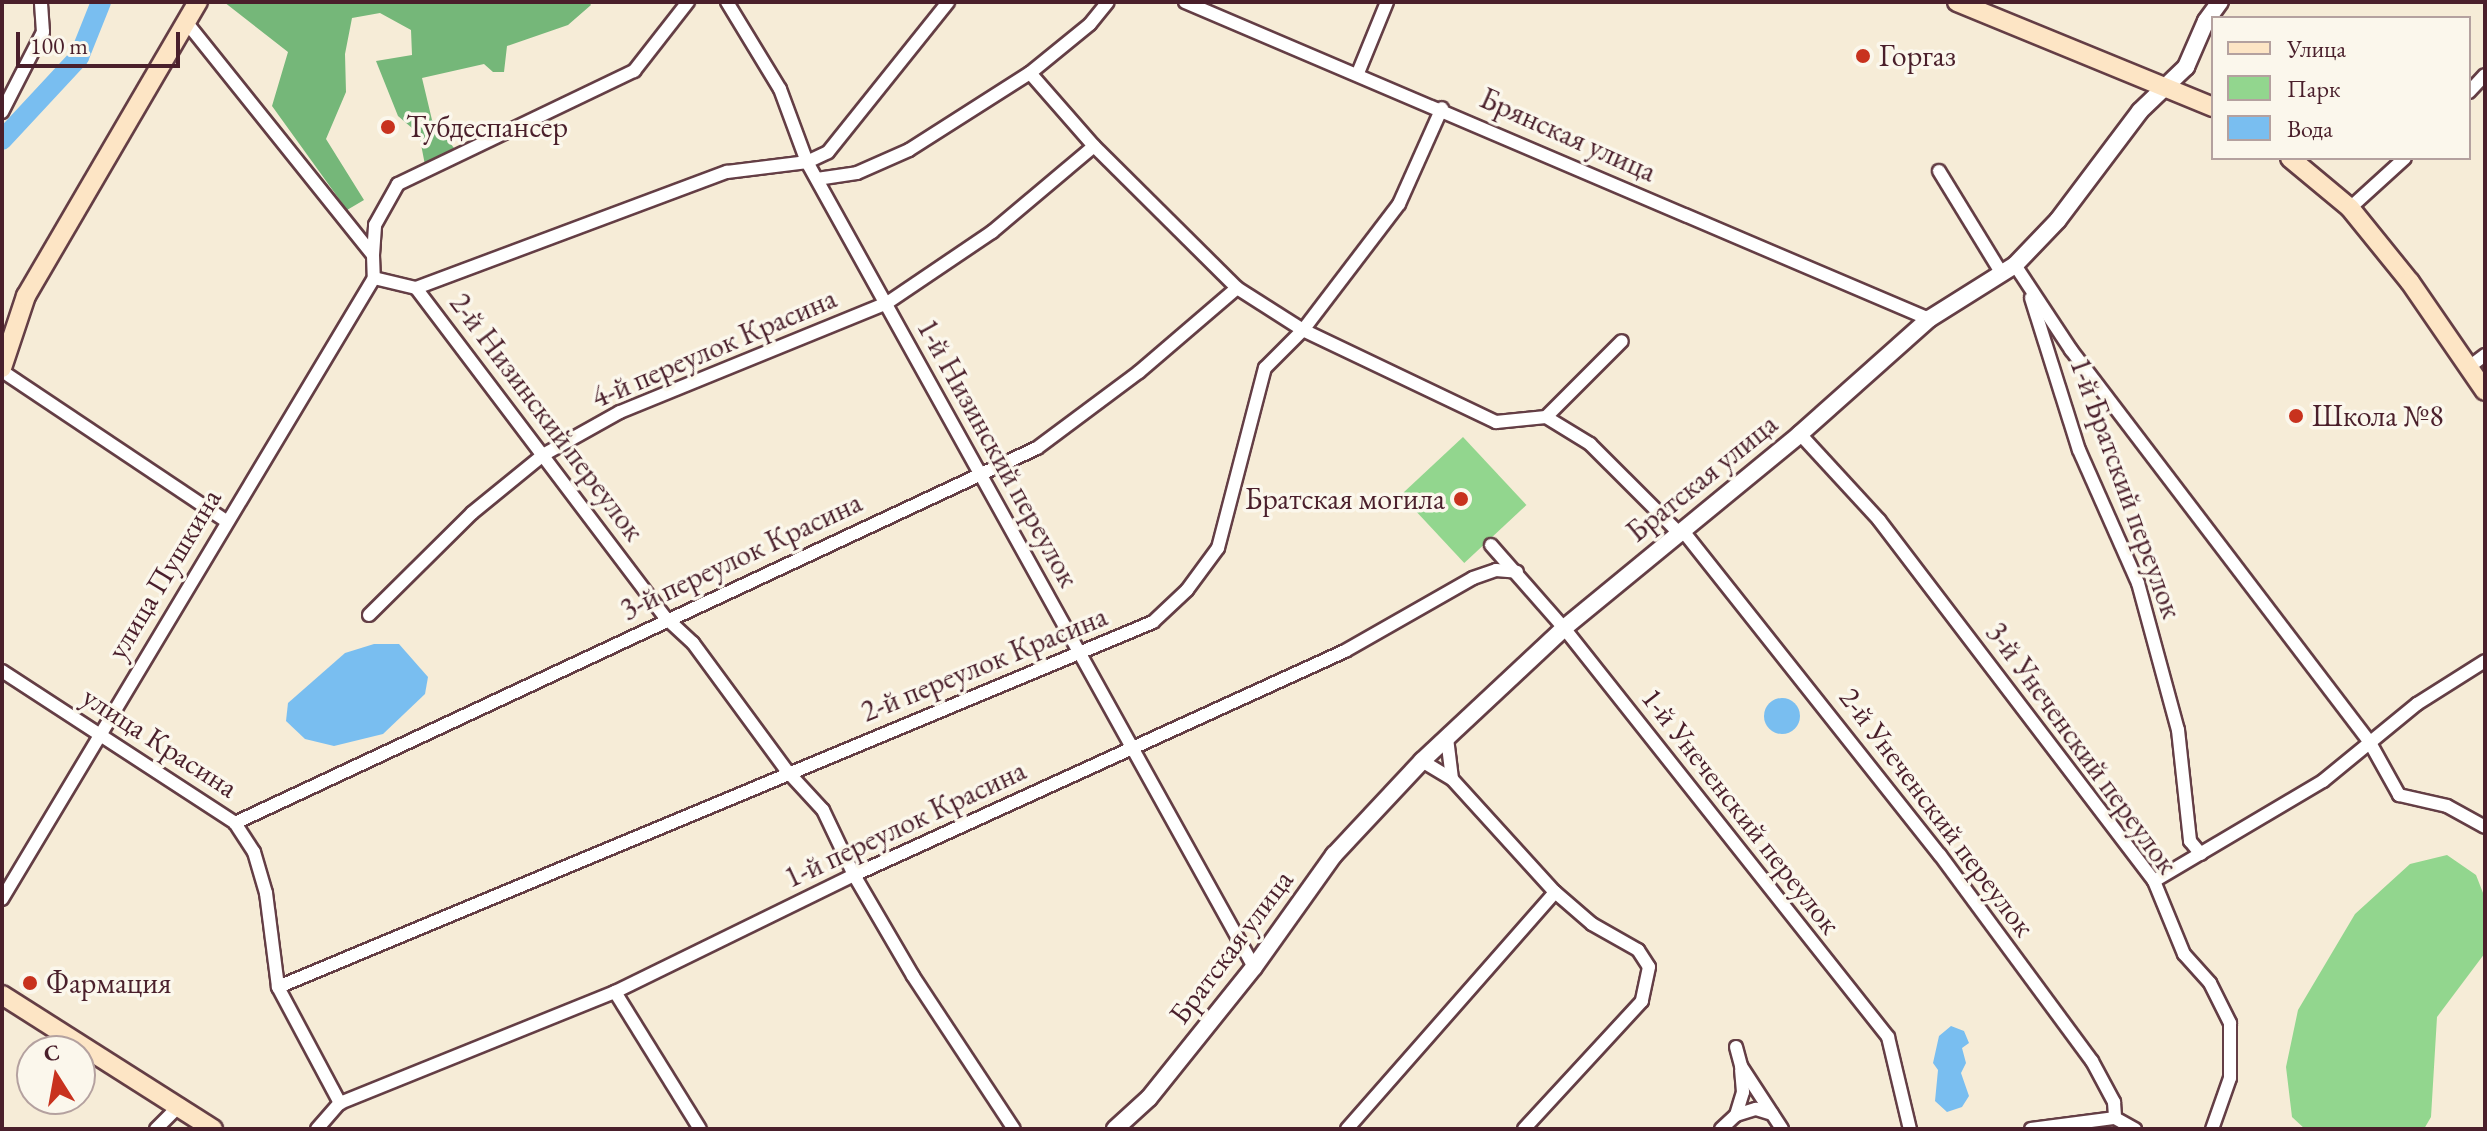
<!DOCTYPE html>
<meta charset="utf-8">
<style>
body{margin:0}
#map{position:relative;width:2487px;height:1131px;overflow:hidden;background:#f6ecd7;font-family:"EB Garamond",serif}
div>[style]{position:absolute}
.green>*{inset:0;background:#92d68e;transform-origin:0 0}
.forest>*{inset:0;background:#75b779}
.water>*{inset:0;background:#79bef0}
.round{border-radius:50%}
.river>*{height:20px;margin:-10px;padding:0 10px;transform-origin:10px;border-radius:10px;background:#79bef0}
.roads{filter:drop-shadow(2px 0 #643e45) drop-shadow(-2px 0 #643e45) drop-shadow(0 2px #643e45) drop-shadow(0 -2px #643e45)}
.minor>*{height:12px;margin:-6px;padding:0 6px;transform-origin:6px;border-radius:6px;background:#fff}
.tertiary>*{height:16px;margin:-8px;padding:0 8px;transform-origin:8px;border-radius:8px;background:#fff}
.secondary>*{height:18px;margin:-9px;padding:0 9px;transform-origin:9px;border-radius:9px;background:#fde5c5}
.dots>*{width:22px;height:22px;translate:-50% -50%;box-sizing:border-box;border:4px solid #fbf7ec;border-radius:50%}
span{translate:-50% -50%;white-space:nowrap;text-align:center;line-height:1.15;-webkit-text-stroke:7px #fbf7ec;paint-order:stroke}
.poi-label{font-size:30px;color:#4a1f2b}
.left{translate:0 -50%;text-align:left}
.right{translate:-100% -50%;text-align:right}
.street-label{font-size:30px;color:#4a1f2b}
.frame{position:absolute;inset:0;border:4px solid #4a1f2b;pointer-events:none}
.legend{position:absolute;left:2211px;top:16px;width:260px;height:144px;box-sizing:border-box;background:#fbf7ec;border:2px solid #b4a19f;margin:0;padding:10px 14px;list-style:none;font-size:24px;color:#4a1f2b}
.legend li{display:flex;align-items:center;gap:16px;height:40px}
.legend b{width:40px;border:2px solid #b4a19f}
.north{position:absolute;left:16px;top:1035px;width:80px;height:80px;box-sizing:border-box;background:#fbf7ec;border:2px solid #b4a19f;border-radius:50%;rotate:349deg;font-size:22px;font-weight:700;line-height:32px;text-align:center;color:#4a1f2b}
.north::after{content:'';display:block;margin:auto;width:28px;height:36px;background:#c8321e;clip-path:polygon(50% 0,100% 100%,50% 72%,0 100%)}
.scale{position:absolute;left:16px;top:32px;width:164px;height:36px;box-sizing:border-box;border:4px solid #4a1f2b;border-top:0;padding-left:10px;font-size:24px;line-height:28px;white-space:nowrap;color:#4a1f2b;-webkit-text-stroke:6px #fbf7ec;paint-order:stroke}
</style>
<div id="map">
<div class="green">
<div style="left:1463px;top:437px;width:93px;height:85px;rotate:47deg"></div>
<div style="clip-path:polygon(2447px 855px,2476px 875px,2485px 898px,2485px 953px,2437px 1017px,2431px 1117px,2424px 1129px,2305px 1129px,2292px 1117px,2286px 1067px,2298px 1010px,2355px 914px,2410px 864px)"></div>
</div>
<div class="forest">
<div style="clip-path:polygon(224px 2px,589px 2px,591px 5px,568px 25px,507px 46px,504px 72px,493px 72px,484px 64px,422px 78px,432px 120px,454px 148px,425px 165px,419px 134px,398px 116px,376px 61px,412px 55px,411px 30px,380px 13px,352px 18px,345px 54px,346px 92px,326px 139px,364px 200px,347px 210px,272px 106px,288px 52px)"></div>
</div>
<div class="water">
<div style="clip-path:polygon(374px 644px,399px 644px,428px 677px,425px 694px,383px 734px,334px 746px,305px 739px,286px 721px,288px 703px,345px 653px)"></div>
<div class="round" style="left:1764px;top:698px;width:36px;height:36px"></div>
<div style="clip-path:polygon(1951px 1026px,1964px 1031px,1969px 1043px,1962px 1048px,1966px 1063px,1961px 1073px,1969px 1096px,1962px 1107px,1947px 1112px,1935px 1101px,1938px 1070px,1933px 1063px,1939px 1036px)"></div>
</div>
<div class="river">
<div style="left:2px;top:140px;width:113px;rotate:-47.1deg"></div>
<div style="left:79px;top:57px;width:59px;rotate:-68.2deg"></div>
</div>
<div class="roads">
<div class="minor">
<div style="left:727px;top:2px;width:102px;rotate:58.7deg"></div>
<div style="left:780px;top:89px;width:78px;rotate:69.7deg"></div>
<div style="left:807px;top:162px;width:921px;rotate:60.96deg"></div>
<div style="left:1185px;top:2px;width:809px;rotate:23.08deg"></div>
<div style="left:187px;top:23px;width:297px;rotate:51.3deg"></div>
<div style="left:373px;top:255px;width:23px;rotate:88deg"></div>
<div style="left:374px;top:278px;width:43px;rotate:13.4deg"></div>
<div style="left:1030px;top:73px;width:97px;rotate:48.8deg"></div>
<div style="left:1094px;top:146px;width:202px;rotate:44.8deg"></div>
<div style="left:1237px;top:288px;width:78px;rotate:32.5deg"></div>
<div style="left:1303px;top:330px;width:214px;rotate:25.5deg"></div>
<div style="left:1496px;top:422px;width:50px;rotate:-5.7deg"></div>
<div style="left:1546px;top:417px;width:107px;rotate:-45deg"></div>
<div style="left:1358px;top:73px;width:77px;rotate:-67.8deg"></div>
<div style="left:2469px;top:92px;width:23px;rotate:-47deg"></div>
<div style="left:2px;top:112px;width:90px;rotate:-62.9deg"></div>
<div style="left:43px;top:32px;width:30px;rotate:-94deg"></div>
<div style="left:1939px;top:171px;width:121px;rotate:58.5deg"></div>
<div style="left:817px;top:179px;width:40px;rotate:-8.5deg"></div>
<div style="left:857px;top:173px;width:57px;rotate:-23.9deg"></div>
<div style="left:909px;top:150px;width:143px;rotate:-32.5deg"></div>
<div style="left:1030px;top:73px;width:77px;rotate:-39.2deg"></div>
<div style="left:1090px;top:24px;width:28px;rotate:-51deg"></div>
<div style="left:2350px;top:208px;width:74px;rotate:-42.3deg"></div>
<div style="left:373px;top:255px;width:30px;rotate:-86deg"></div>
<div style="left:375px;top:225px;width:47px;rotate:-60.7deg"></div>
<div style="left:398px;top:184px;width:262px;rotate:-25.6deg"></div>
<div style="left:634px;top:71px;width:88px;rotate:-52deg"></div>
<div style="left:2015px;top:265px;width:102px;rotate:56.6deg"></div>
<div style="left:2071px;top:350px;width:492px;rotate:52.7deg"></div>
<div style="left:2369px;top:741px;width:62px;rotate:60.9deg"></div>
<div style="left:2399px;top:795px;width:49px;rotate:12.9deg"></div>
<div style="left:2447px;top:806px;width:43px;rotate:28.9deg"></div>
<div style="left:416px;top:288px;width:414px;rotate:52.9deg"></div>
<div style="left:666px;top:618px;width:37px;rotate:43deg"></div>
<div style="left:693px;top:643px;width:159px;rotate:53.7deg"></div>
<div style="left:787px;top:771px;width:53px;rotate:47.3deg"></div>
<div style="left:823px;top:810px;width:72px;rotate:64.5deg"></div>
<div style="left:854px;top:875px;width:117px;rotate:59.7deg"></div>
<div style="left:913px;top:976px;width:183px;rotate:56.6deg"></div>
<div style="left:416px;top:288px;width:332px;rotate:-20.5deg"></div>
<div style="left:727px;top:172px;width:81px;rotate:-7.1deg"></div>
<div style="left:807px;top:162px;width:23px;rotate:-25deg"></div>
<div style="left:828px;top:152px;width:192px;rotate:-51.3deg"></div>
<div style="left:2031px;top:298px;width:159px;rotate:72.5deg"></div>
<div style="left:2079px;top:450px;width:145px;rotate:66.1deg"></div>
<div style="left:2138px;top:583px;width:152px;rotate:74.8deg"></div>
<div style="left:2178px;top:730px;width:112px;rotate:83.8deg"></div>
<div style="left:2190px;top:841px;width:17px;rotate:50deg"></div>
<div style="left:2469px;top:367px;width:20px;rotate:-37deg"></div>
<div style="left:2px;top:371px;width:270px;rotate:33.8deg"></div>
<div style="left:1546px;top:417px;width:52px;rotate:31.5deg"></div>
<div style="left:1590px;top:444px;width:126px;rotate:45deg"></div>
<div style="left:1800px;top:434px;width:117px;rotate:47.4deg"></div>
<div style="left:1879px;top:520px;width:454px;rotate:52.7deg"></div>
<div style="left:2154px;top:881px;width:79px;rotate:67.7deg"></div>
<div style="left:2184px;top:954px;width:39px;rotate:48deg"></div>
<div style="left:2210px;top:983px;width:45px;rotate:63.4deg"></div>
<div style="left:2230px;top:1023px;width:55px;rotate:90deg"></div>
<div style="left:2230px;top:1078px;width:54px;rotate:109.4deg"></div>
<div style="left:1683px;top:531px;width:414px;rotate:51.6deg"></div>
<div style="left:1940px;top:855px;width:256px;rotate:53.6deg"></div>
<div style="left:2092px;top:1061px;width:47px;rotate:61.8deg"></div>
<div style="left:2114px;top:1102px;width:16px;rotate:86deg"></div>
<div style="left:2115px;top:1118px;width:23px;rotate:29deg"></div>
<div style="left:1491px;top:545px;width:111px;rotate:48.7deg"></div>
<div style="left:1564px;top:628px;width:522px;rotate:51.61deg"></div>
<div style="left:1888px;top:1037px;width:95px;rotate:76.6deg"></div>
<div style="left:369px;top:615px;width:145px;rotate:-44.7deg"></div>
<div style="left:472px;top:513px;width:92px;rotate:-39.2deg"></div>
<div style="left:543px;top:455px;width:88px;rotate:-29.2deg"></div>
<div style="left:620px;top:412px;width:288px;rotate:-22.2deg"></div>
<div style="left:887px;top:303px;width:127px;rotate:-34.1deg"></div>
<div style="left:992px;top:232px;width:133px;rotate:-40.1deg"></div>
<div style="left:2px;top:671px;width:278px;rotate:33.1deg"></div>
<div style="left:235px;top:823px;width:35px;rotate:57deg"></div>
<div style="left:254px;top:852px;width:43px;rotate:73.7deg"></div>
<div style="left:266px;top:893px;width:95px;rotate:82.7deg"></div>
<div style="left:278px;top:987px;width:132px;rotate:61.9deg"></div>
<div style="left:1447px;top:738px;width:41px;rotate:83deg"></div>
<div style="left:1422px;top:761px;width:35px;rotate:31deg"></div>
<div style="left:1452px;top:779px;width:153px;rotate:47.7deg"></div>
<div style="left:1555px;top:892px;width:49px;rotate:40.9deg"></div>
<div style="left:1592px;top:924px;width:53px;rotate:29.5deg"></div>
<div style="left:1638px;top:950px;width:20px;rotate:57deg"></div>
<div style="left:1649px;top:967px;width:35px;rotate:102deg"></div>
<div style="left:1642px;top:1001px;width:174px;rotate:132.7deg"></div>
<div style="left:235px;top:823px;width:885px;rotate:-25.06deg"></div>
<div style="left:1037px;top:448px;width:127px;rotate:-36.7deg"></div>
<div style="left:1139px;top:372px;width:129px;rotate:-40.6deg"></div>
<div style="left:2154px;top:881px;width:196px;rotate:-30.6deg"></div>
<div style="left:2323px;top:781px;width:122px;rotate:-39.3deg"></div>
<div style="left:2417px;top:704px;width:80px;rotate:-32.3deg"></div>
<div style="left:2px;top:899px;width:724px;rotate:-59.08deg"></div>
<div style="left:278px;top:987px;width:948px;rotate:-22.64deg"></div>
<div style="left:1153px;top:622px;width:47px;rotate:-43.3deg"></div>
<div style="left:1187px;top:590px;width:52px;rotate:-53.6deg"></div>
<div style="left:1218px;top:548px;width:186px;rotate:-75.4deg"></div>
<div style="left:1265px;top:368px;width:54px;rotate:-45deg"></div>
<div style="left:1303px;top:330px;width:158px;rotate:-52.7deg"></div>
<div style="left:1399px;top:204px;width:105px;rotate:-65.9deg"></div>
<div style="left:615px;top:992px;width:161px;rotate:58.2deg"></div>
<div style="left:1736px;top:1047px;width:20px;rotate:75deg"></div>
<div style="left:1741px;top:1066px;width:75px;rotate:56.9deg"></div>
<div style="left:1736px;top:1115px;width:21px;rotate:-17deg"></div>
<div style="left:1756px;top:1109px;width:17px;rotate:17deg"></div>
<div style="left:156px;top:1129px;width:34px;rotate:-45deg"></div>
<div style="left:317px;top:1129px;width:35px;rotate:-49deg"></div>
<div style="left:340px;top:1103px;width:297px;rotate:-22deg"></div>
<div style="left:615px;top:992px;width:266px;rotate:-26.1deg"></div>
<div style="left:854px;top:875px;width:540px;rotate:-24.52deg"></div>
<div style="left:1345px;top:651px;width:147px;rotate:-29.7deg"></div>
<div style="left:1473px;top:578px;width:24px;rotate:-19deg"></div>
<div style="left:1496px;top:570px;width:21px;rotate:5deg"></div>
<div style="left:1347px;top:1129px;width:315px;rotate:-48.7deg"></div>
<div style="left:1721px;top:1129px;width:21px;rotate:-43deg"></div>
<div style="left:1736px;top:1115px;width:24px;rotate:-73deg"></div>
<div style="left:1743px;top:1092px;width:22px;rotate:-95deg"></div>
<div style="left:2031px;top:1129px;width:85px;rotate:-7.5deg"></div>
</div>
<div class="tertiary">
<div style="left:1115px;top:1129px;width:46px;rotate:-42.4deg"></div>
<div style="left:1149px;top:1098px;width:168px;rotate:-51.3deg"></div>
<div style="left:1254px;top:967px;width:138px;rotate:-54.5deg"></div>
<div style="left:1334px;top:855px;width:129px;rotate:-46.9deg"></div>
<div style="left:1422px;top:761px;width:195px;rotate:-43.1deg"></div>
<div style="left:1564px;top:628px;width:306px;rotate:-39.4deg"></div>
<div style="left:1800px;top:434px;width:173px;rotate:-41.7deg"></div>
<div style="left:1929px;top:319px;width:102px;rotate:-32.1deg"></div>
<div style="left:2015px;top:265px;width:62px;rotate:-46.3deg"></div>
<div style="left:2058px;top:220px;width:136px;rotate:-53deg"></div>
<div style="left:2140px;top:111px;width:64px;rotate:-43.7deg"></div>
<div style="left:2186px;top:67px;width:50px;rotate:-66.5deg"></div>
<div style="left:2206px;top:21px;width:24px;rotate:-54deg"></div>
</div>
<div class="secondary">
<div style="left:1957px;top:2px;width:277px;rotate:22.3deg"></div>
<div style="left:2290px;top:158px;width:78px;rotate:39.8deg"></div>
<div style="left:2350px;top:208px;width:95px;rotate:51deg"></div>
<div style="left:2410px;top:282px;width:132px;rotate:55.5deg"></div>
<div style="left:2px;top:368px;width:76px;rotate:-71.6deg"></div>
<div style="left:26px;top:296px;width:341px;rotate:-59.7deg"></div>
<div style="left:2px;top:995px;width:250px;rotate:32.4deg"></div>
</div>
</div>
<div class="dots">
<div style="left:1863px;top:56px;background:#c8321e"></div>
<div style="left:388px;top:127px;background:#c8321e"></div>
<div style="left:2296px;top:416px;background:#c8321e"></div>
<div style="left:1461px;top:499px;background:#c8321e"></div>
<div style="left:30px;top:983px;background:#c8321e"></div>
</div>
<div class="poi-label">
<span class="left" style="left:1879px;top:56px">Горгаз</span>
<span class="left" style="left:406px;top:127px">Тубдеспансер</span>
<span class="left" style="left:2312px;top:416px">Школа №8</span>
<span class="right" style="left:1445px;top:499px">Братская могила</span>
<span class="left" style="left:46px;top:983px">Фармация</span>
</div>
<div class="street-label">
<span style="left:1568px;top:135px;rotate:24deg">Брянская улица</span>
<span style="left:714px;top:348px;rotate:-23deg">4-й переулок Красина</span>
<span style="left:547px;top:417px;rotate:53deg">2-й Низинский переулок</span>
<span style="left:998px;top:453px;rotate:61deg">1-й Низинский переулок</span>
<span style="left:1702px;top:478px;rotate:-39deg">Братская улица</span>
<span style="left:2126px;top:488px;rotate:70deg">1-й Братский переулок</span>
<span style="left:741px;top:556px;rotate:-25deg">3-й переулок Красина</span>
<span style="left:164px;top:574px;rotate:-59deg">улица Пушкина</span>
<span style="left:984px;top:664px;rotate:-22deg">2-й переулок Красина</span>
<span style="left:160px;top:742px;rotate:33deg">улица Красина</span>
<span style="left:2082px;top:748px;rotate:54deg">3-й Унеченский переулок</span>
<span style="left:1741px;top:811px;rotate:52deg">1-й Унеченский переулок</span>
<span style="left:1937px;top:812px;rotate:53deg">2-й Унеченский переулок</span>
<span style="left:905px;top:824px;rotate:-25deg">1-й переулок Красина</span>
<span style="left:1231px;top:947px;rotate:-53deg">Братская улица</span>
</div>
<div class="frame"></div>
<ul class="legend">
<li><b style="height:10px;background:#fde5c5"></b>Улица</li>
<li><b style="height:22px;background:#92d68e"></b>Парк</li>
<li><b style="height:22px;background:#79bef0"></b>Вода</li>
</ul>
<div class="north">С</div>
<div class="scale">100 m</div>
</div>
